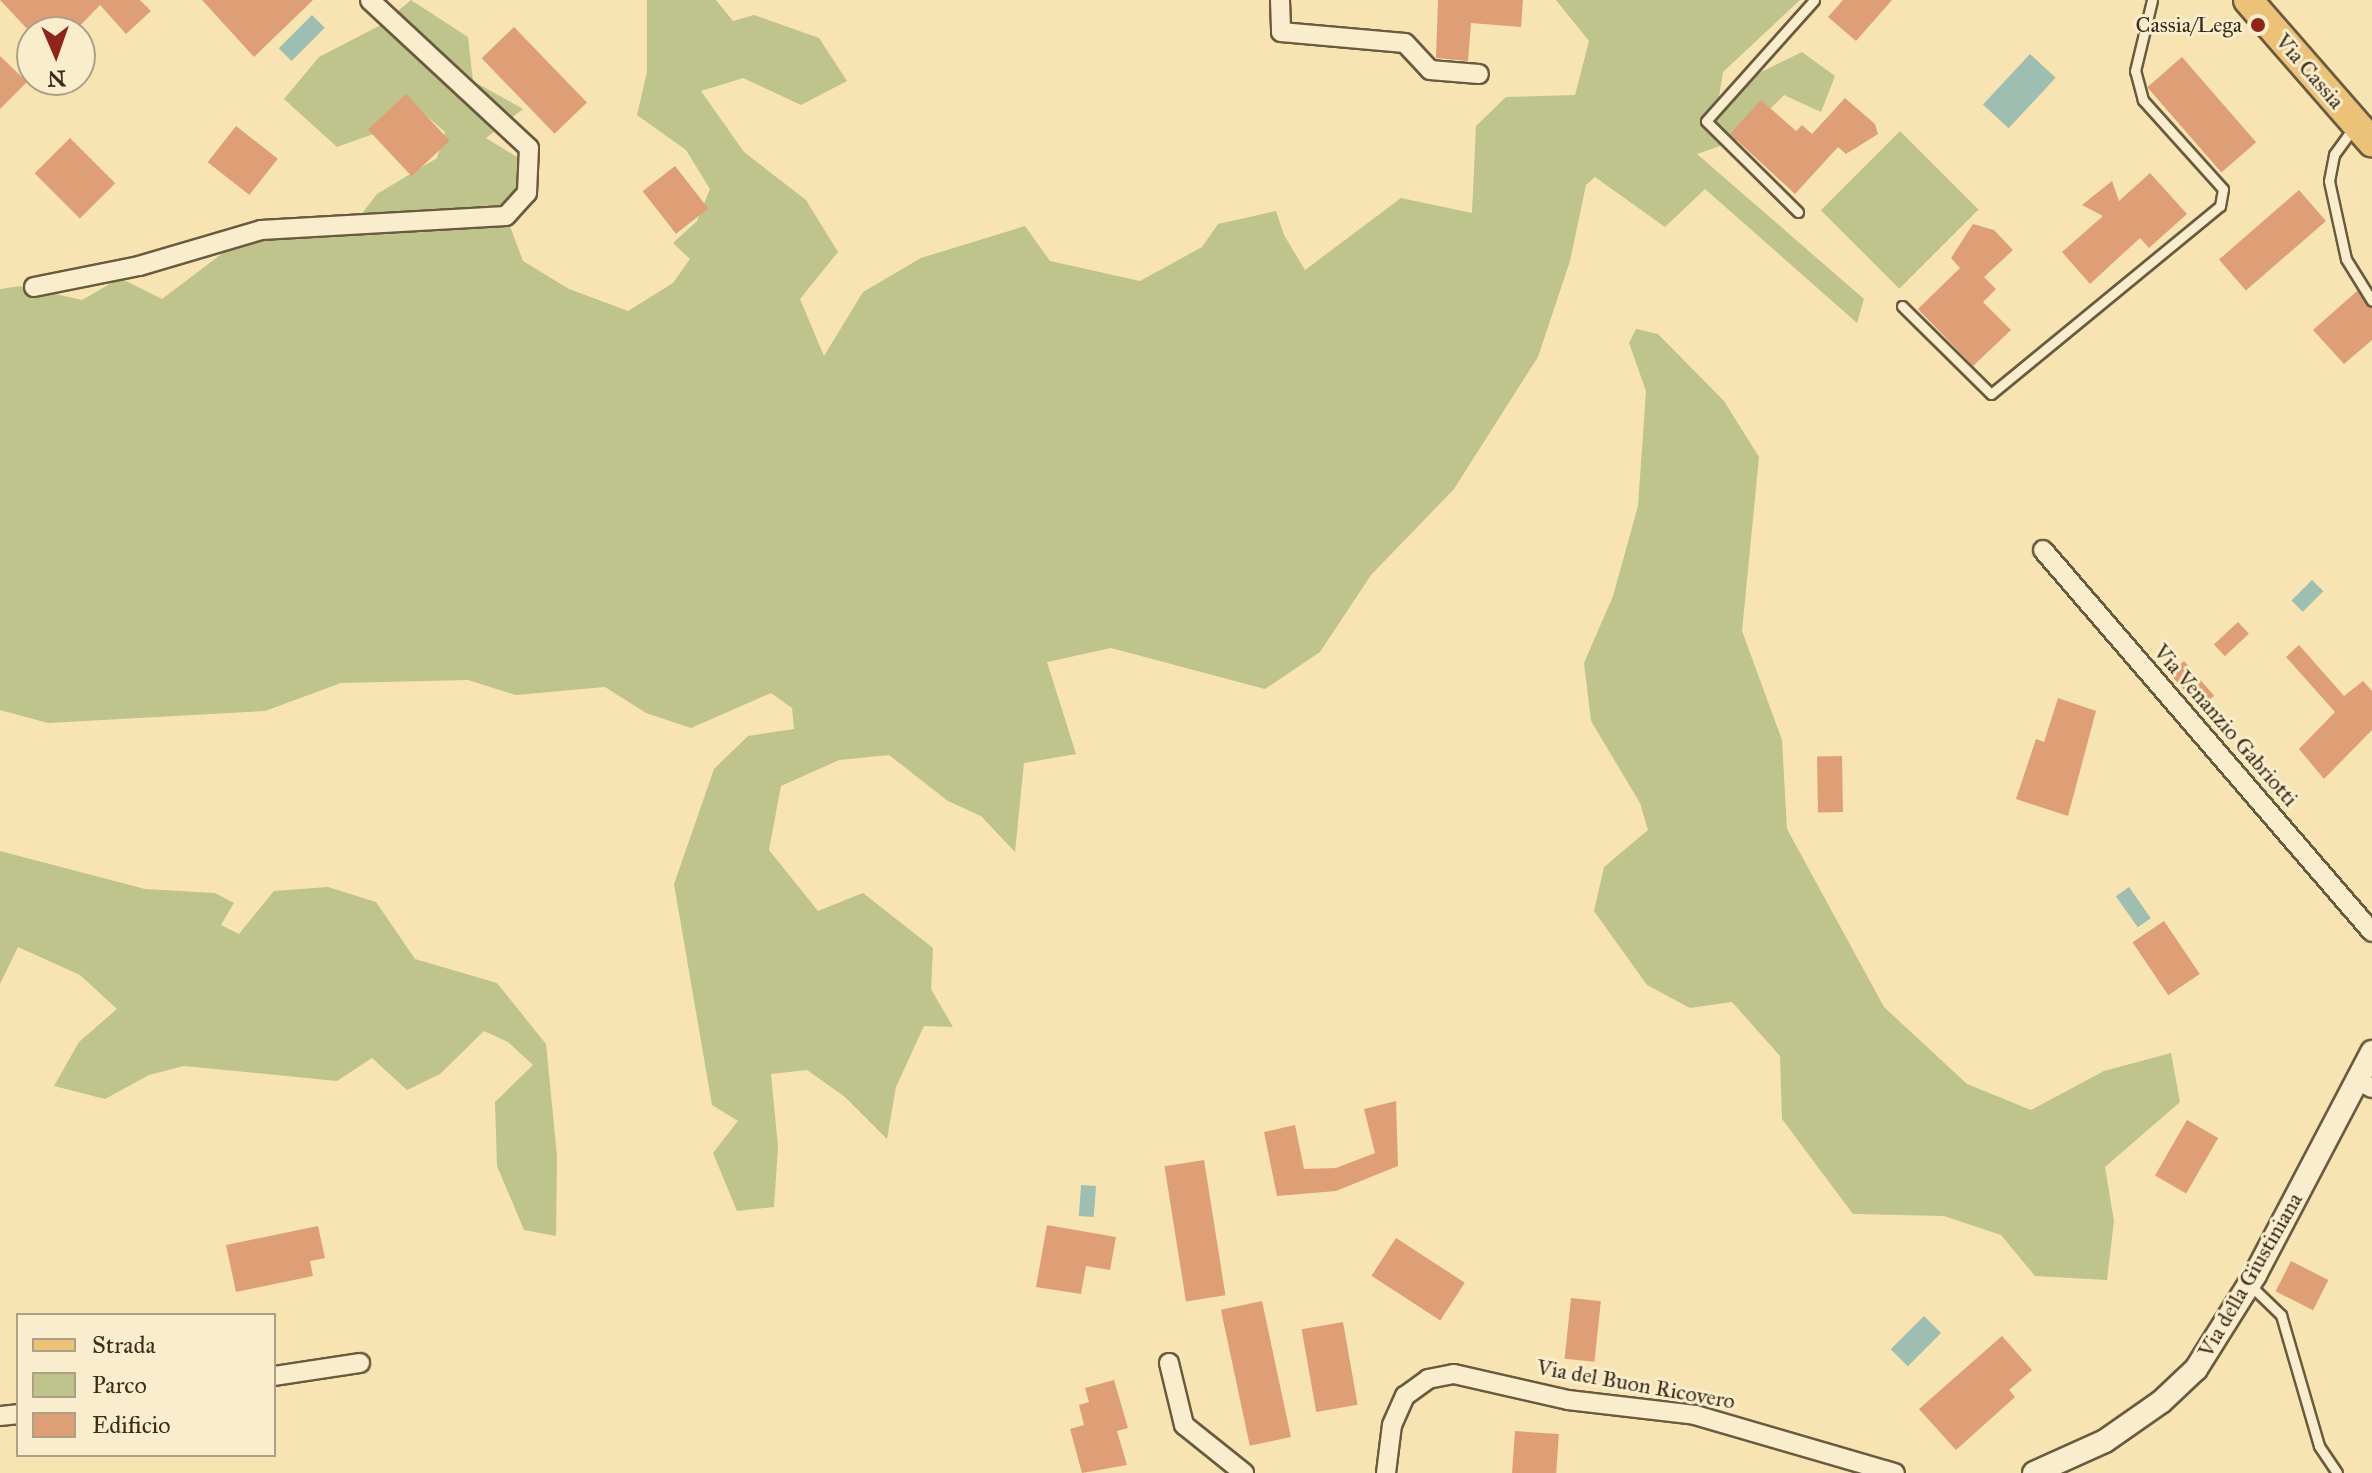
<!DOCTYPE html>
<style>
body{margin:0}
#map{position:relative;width:2372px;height:1473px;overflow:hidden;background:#f7e4b2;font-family:"IM FELL Great Primer",serif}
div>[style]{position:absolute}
.green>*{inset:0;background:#bec48b;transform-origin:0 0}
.water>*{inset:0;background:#9dbeb0;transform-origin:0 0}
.building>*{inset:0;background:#de9f77;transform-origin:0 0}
.roads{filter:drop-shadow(2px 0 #6a5b3f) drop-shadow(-2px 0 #6a5b3f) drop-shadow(0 2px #6a5b3f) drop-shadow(0 -2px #6a5b3f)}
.service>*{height:9px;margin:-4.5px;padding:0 4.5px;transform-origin:4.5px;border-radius:4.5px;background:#faedcd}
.minor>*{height:18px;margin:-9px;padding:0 9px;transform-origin:9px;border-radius:9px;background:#faedcd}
.tertiary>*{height:22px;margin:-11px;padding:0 11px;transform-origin:11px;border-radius:11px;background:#faedcd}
.primary>*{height:28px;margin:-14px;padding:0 14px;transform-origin:14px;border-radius:14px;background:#ecc279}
.dots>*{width:22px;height:22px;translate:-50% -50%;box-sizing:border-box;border:4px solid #faedcd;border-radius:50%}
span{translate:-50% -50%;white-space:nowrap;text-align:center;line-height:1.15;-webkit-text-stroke:6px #faedcd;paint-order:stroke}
.poi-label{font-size:22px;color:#3b2d19}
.right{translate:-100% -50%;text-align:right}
.street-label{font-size:22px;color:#3b2d19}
.legend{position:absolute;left:16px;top:1313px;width:260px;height:144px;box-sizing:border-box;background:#faedcd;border:2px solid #aea085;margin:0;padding:10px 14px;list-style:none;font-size:24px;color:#3b2d19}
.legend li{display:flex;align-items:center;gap:16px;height:40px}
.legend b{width:40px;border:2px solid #aea085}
.north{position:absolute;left:16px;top:16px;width:80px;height:80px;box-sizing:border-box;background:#faedcd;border:2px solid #aea085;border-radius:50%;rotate:178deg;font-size:22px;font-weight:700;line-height:32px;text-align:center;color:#3b2d19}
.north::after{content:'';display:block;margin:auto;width:28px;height:36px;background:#8f2418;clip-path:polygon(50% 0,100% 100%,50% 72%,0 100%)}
</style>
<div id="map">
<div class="green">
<div style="clip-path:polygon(411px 0,468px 37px,473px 81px,523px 109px,486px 138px,533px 167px,506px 216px,523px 261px,569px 289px,628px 311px,673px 283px,690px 259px,673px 243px,697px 221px,710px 189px,686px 150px,637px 115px,647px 72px,647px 0,716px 0,733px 21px,754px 15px,819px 38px,847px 81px,801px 105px,743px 78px,701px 91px,744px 152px,806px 200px,838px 252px,800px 299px,824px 356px,863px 292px,921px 258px,1025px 226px,1050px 261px,1140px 281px,1202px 247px,1218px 224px,1276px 211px,1284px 235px,1305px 270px,1401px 198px,1472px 213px,1476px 126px,1506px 97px,1575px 95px,1589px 41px,1556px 0,1800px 0,1723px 72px,1717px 109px,1732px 86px,1802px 52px,1835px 76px,1821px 112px,1784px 95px,1740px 139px,1697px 154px,1864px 299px,1857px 323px,1705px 189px,1665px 227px,1595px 177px,1586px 185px,1570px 261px,1538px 357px,1454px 489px,1371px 575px,1320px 652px,1265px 689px,1111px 648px,1047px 662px,1076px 754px,1024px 763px,1015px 852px,981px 816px,948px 801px,889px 755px,839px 760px,781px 786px,769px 850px,818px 911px,863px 893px,933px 948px,931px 989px,953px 1027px,924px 1026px,896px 1087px,887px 1139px,845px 1097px,807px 1070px,771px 1074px,778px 1147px,774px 1207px,737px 1211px,713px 1153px,738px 1121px,712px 1105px,674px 884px,714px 769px,748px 736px,794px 729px,792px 708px,771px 693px,691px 728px,646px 713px,605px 687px,516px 695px,468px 680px,341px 683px,265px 711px,48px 723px,0 710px,0 289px,20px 286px,82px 300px,120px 278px,162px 299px,252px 231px,356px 221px,377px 194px,437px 158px,445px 132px,412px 103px,390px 128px,337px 147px,284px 99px,319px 57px,381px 25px)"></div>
<div style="left:1900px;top:131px;width:111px;height:112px;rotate:45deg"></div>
<div style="clip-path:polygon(1636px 329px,1658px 334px,1724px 401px,1759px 457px,1742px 631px,1782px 740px,1787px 829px,1884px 1007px,1967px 1084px,2031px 1110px,2104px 1071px,2171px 1053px,2180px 1102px,2105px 1167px,2114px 1221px,2107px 1280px,2035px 1276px,2001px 1235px,1944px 1216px,1853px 1214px,1782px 1119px,1780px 1056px,1732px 1002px,1690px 1008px,1647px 985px,1594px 911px,1604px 867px,1648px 830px,1640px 803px,1591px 721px,1584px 663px,1613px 596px,1638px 506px,1646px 391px,1629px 343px)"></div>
<div style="clip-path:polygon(0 851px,145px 889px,215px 893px,234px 903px,221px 925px,239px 934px,274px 891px,328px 887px,376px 902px,415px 959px,497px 983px,546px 1044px,557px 1156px,556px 1236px,524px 1230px,497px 1166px,495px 1102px,533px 1065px,508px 1042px,484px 1031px,440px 1074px,407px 1090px,372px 1058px,337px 1081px,184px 1066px,149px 1075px,105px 1099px,54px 1086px,79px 1042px,117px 1009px,80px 975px,18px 947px,0 984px)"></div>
</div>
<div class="water">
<div style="left:312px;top:15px;width:18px;height:47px;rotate:45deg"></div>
<div style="left:2030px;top:54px;width:35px;height:69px;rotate:43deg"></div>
<div style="left:2312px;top:580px;width:16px;height:29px;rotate:45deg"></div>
<div style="left:2129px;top:887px;width:38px;height:16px;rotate:55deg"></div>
<div style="left:1081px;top:1185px;width:15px;height:31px;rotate:4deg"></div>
<div style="left:1924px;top:1316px;width:24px;height:47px;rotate:45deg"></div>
</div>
<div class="building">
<div style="clip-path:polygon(0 0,140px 0,151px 11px,126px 34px,100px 5px,74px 32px,30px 32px)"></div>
<div style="clip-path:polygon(202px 0,313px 0,254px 57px)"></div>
<div style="clip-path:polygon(1438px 0,1523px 0,1521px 27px,1471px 23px,1468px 61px,1436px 58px)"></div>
<div style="clip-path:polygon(1843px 0,1892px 0,1856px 41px,1828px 17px)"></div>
<div style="left:514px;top:27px;width:105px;height:45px;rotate:46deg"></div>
<div style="clip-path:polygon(0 56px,27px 82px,0 109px)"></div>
<div style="left:2182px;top:57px;width:113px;height:46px;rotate:49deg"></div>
<div style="left:406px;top:94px;width:64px;height:52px;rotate:47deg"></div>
<div style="clip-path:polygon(1845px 98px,1875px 124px,1878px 134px,1846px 154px,1838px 147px,1795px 194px,1730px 134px,1761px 100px,1796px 131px,1802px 125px,1812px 134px)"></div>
<div style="left:236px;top:126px;width:53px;height:46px;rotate:38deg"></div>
<div style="left:70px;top:138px;width:64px;height:50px;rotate:45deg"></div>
<div style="left:675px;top:166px;width:54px;height:41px;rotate:52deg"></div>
<div style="clip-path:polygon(2150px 173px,2187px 214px,2149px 248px,2140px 238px,2090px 284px,2062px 252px,2103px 216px,2082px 205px,2112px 181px,2119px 201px)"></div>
<div style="left:2299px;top:190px;width:41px;height:106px;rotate:49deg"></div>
<div style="clip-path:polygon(1973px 224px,1994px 230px,2013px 250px,1984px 277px,1996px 289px,1983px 302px,2011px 330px,1973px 366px,1918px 309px,1960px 268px,1951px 258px)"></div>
<div style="clip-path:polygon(2357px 291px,2372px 308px,2372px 340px,2344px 364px,2313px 330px)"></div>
<div style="left:2238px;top:622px;width:16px;height:33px;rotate:47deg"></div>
<div style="clip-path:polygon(2299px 645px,2344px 696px,2363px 681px,2372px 691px,2372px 730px,2324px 779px,2299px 749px,2335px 712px,2286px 657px)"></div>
<div style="left:2184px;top:661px;width:46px;height:19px;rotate:49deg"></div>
<div style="clip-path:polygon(2058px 698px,2096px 711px,2068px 816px,2016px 799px,2036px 739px,2044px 742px)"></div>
<div style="left:1842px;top:756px;width:56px;height:25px;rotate:89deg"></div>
<div style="left:2164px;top:921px;width:64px;height:38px;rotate:56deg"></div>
<div style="clip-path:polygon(1396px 1101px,1398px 1166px,1336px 1191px,1277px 1196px,1264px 1132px,1295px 1125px,1304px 1169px,1336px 1168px,1375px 1153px,1364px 1109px)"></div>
<div style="left:2187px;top:1120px;width:36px;height:64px;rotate:30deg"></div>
<div style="left:1204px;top:1160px;width:137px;height:40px;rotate:81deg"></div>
<div style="clip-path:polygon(1047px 1225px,1116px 1237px,1110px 1270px,1086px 1266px,1081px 1294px,1036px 1287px)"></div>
<div style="clip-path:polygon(318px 1226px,325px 1258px,310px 1261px,313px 1276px,236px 1292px,226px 1245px)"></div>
<div style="left:1396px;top:1238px;width:82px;height:45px;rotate:33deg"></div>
<div style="left:2291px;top:1261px;width:42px;height:34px;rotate:27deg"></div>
<div style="left:1571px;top:1298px;width:30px;height:61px;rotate:6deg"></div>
<div style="left:1262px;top:1301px;width:139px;height:42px;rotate:78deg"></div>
<div style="left:1343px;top:1322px;width:84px;height:42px;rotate:80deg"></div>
<div style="clip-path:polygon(2002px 1336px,2032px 1370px,2009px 1390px,2015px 1397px,1956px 1450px,1919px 1409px)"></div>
<div style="clip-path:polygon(1114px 1380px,1128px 1428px,1117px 1431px,1127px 1465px,1082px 1473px,1070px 1429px,1084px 1425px,1079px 1405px,1089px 1402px,1085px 1388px)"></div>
<div style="left:1515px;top:1431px;width:44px;height:42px;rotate:4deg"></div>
</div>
<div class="roads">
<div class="service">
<div style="left:2354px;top:127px;width:34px;rotate:126deg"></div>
<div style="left:2334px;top:155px;width:26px;rotate:101deg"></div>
<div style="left:2329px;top:181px;width:80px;rotate:77.7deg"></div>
<div style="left:2346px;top:259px;width:49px;rotate:58.2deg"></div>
<div style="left:1798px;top:212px;width:129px;rotate:-135.3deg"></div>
<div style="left:1706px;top:121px;width:162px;rotate:-48.2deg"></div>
<div style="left:1902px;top:306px;width:125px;rotate:44.7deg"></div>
<div style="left:1991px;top:394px;width:296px;rotate:-39.4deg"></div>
<div style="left:2220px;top:206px;width:17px;rotate:-80deg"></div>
<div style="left:2223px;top:189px;width:120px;rotate:-132deg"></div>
<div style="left:2143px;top:100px;width:30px;rotate:-105deg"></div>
<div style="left:2135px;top:71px;width:73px;rotate:-76.5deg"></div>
<div style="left:2249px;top:1284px;width:45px;rotate:44.1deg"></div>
<div style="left:2281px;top:1315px;width:136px;rotate:73.8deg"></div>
<div style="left:2319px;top:1446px;width:32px;rotate:56deg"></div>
</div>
<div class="minor">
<div style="left:1280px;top:0;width:32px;rotate:88deg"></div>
<div style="left:1281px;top:32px;width:124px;rotate:5.1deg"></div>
<div style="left:1405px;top:43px;width:37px;rotate:47deg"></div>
<div style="left:1430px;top:70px;width:49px;rotate:4.7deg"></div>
<div style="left:34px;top:287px;width:107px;rotate:-11.3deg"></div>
<div style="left:139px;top:266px;width:127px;rotate:-16.4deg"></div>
<div style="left:261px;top:230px;width:245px;rotate:-3.3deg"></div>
<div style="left:506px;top:216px;width:31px;rotate:-48deg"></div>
<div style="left:527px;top:193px;width:45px;rotate:-87.5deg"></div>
<div style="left:529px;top:148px;width:217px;rotate:-137.1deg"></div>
<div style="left:2043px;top:550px;width:504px;rotate:49.26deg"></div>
<div style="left:2357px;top:1080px;width:17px;rotate:28deg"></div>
<div style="left:1169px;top:1363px;width:64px;rotate:76.4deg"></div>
<div style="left:1184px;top:1425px;width:77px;rotate:38.7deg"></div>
<div style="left:274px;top:1376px;width:87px;rotate:-8.6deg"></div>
<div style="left:0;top:1416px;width:18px;rotate:-6deg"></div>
<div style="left:1386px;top:1473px;width:48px;rotate:-82.9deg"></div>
<div style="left:1392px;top:1425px;width:32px;rotate:-66deg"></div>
<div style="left:1405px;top:1396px;width:29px;rotate:-36deg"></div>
<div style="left:1428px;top:1379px;width:26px;rotate:-11deg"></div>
<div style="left:1454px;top:1374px;width:117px;rotate:12.8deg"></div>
<div style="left:1568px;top:1400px;width:128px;rotate:6.7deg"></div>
<div style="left:1695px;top:1415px;width:208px;rotate:16.2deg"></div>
</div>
<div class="tertiary">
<div style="left:2034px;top:1473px;width:78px;rotate:-24.3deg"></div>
<div style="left:2105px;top:1441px;width:68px;rotate:-34.9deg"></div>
<div style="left:2161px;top:1402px;width:48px;rotate:-43.3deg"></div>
<div style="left:2196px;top:1369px;width:111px;rotate:-57.9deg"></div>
<div style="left:2255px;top:1275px;width:252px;rotate:-62.3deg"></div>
</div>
<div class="primary">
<div style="left:2248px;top:0;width:189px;rotate:48.9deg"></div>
</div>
</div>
<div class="dots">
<div style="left:2258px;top:25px;background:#8f2418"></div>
</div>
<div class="poi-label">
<span class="right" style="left:2242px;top:25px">Cassia/Lega</span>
</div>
<div class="street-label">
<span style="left:2310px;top:71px;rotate:49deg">Via Cassia</span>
<span style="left:2226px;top:725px;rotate:49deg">Via Venanzio Gabriotti</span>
<span style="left:2250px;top:1275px;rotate:-60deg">Via della Giustiniana</span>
<span style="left:1636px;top:1384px;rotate:10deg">Via del Buon Ricovero</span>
</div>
<ul class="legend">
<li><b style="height:10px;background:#ecc279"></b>Strada</li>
<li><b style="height:22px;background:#bec48b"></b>Parco</li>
<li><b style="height:22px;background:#de9f77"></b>Edificio</li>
</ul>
<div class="north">N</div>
</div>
